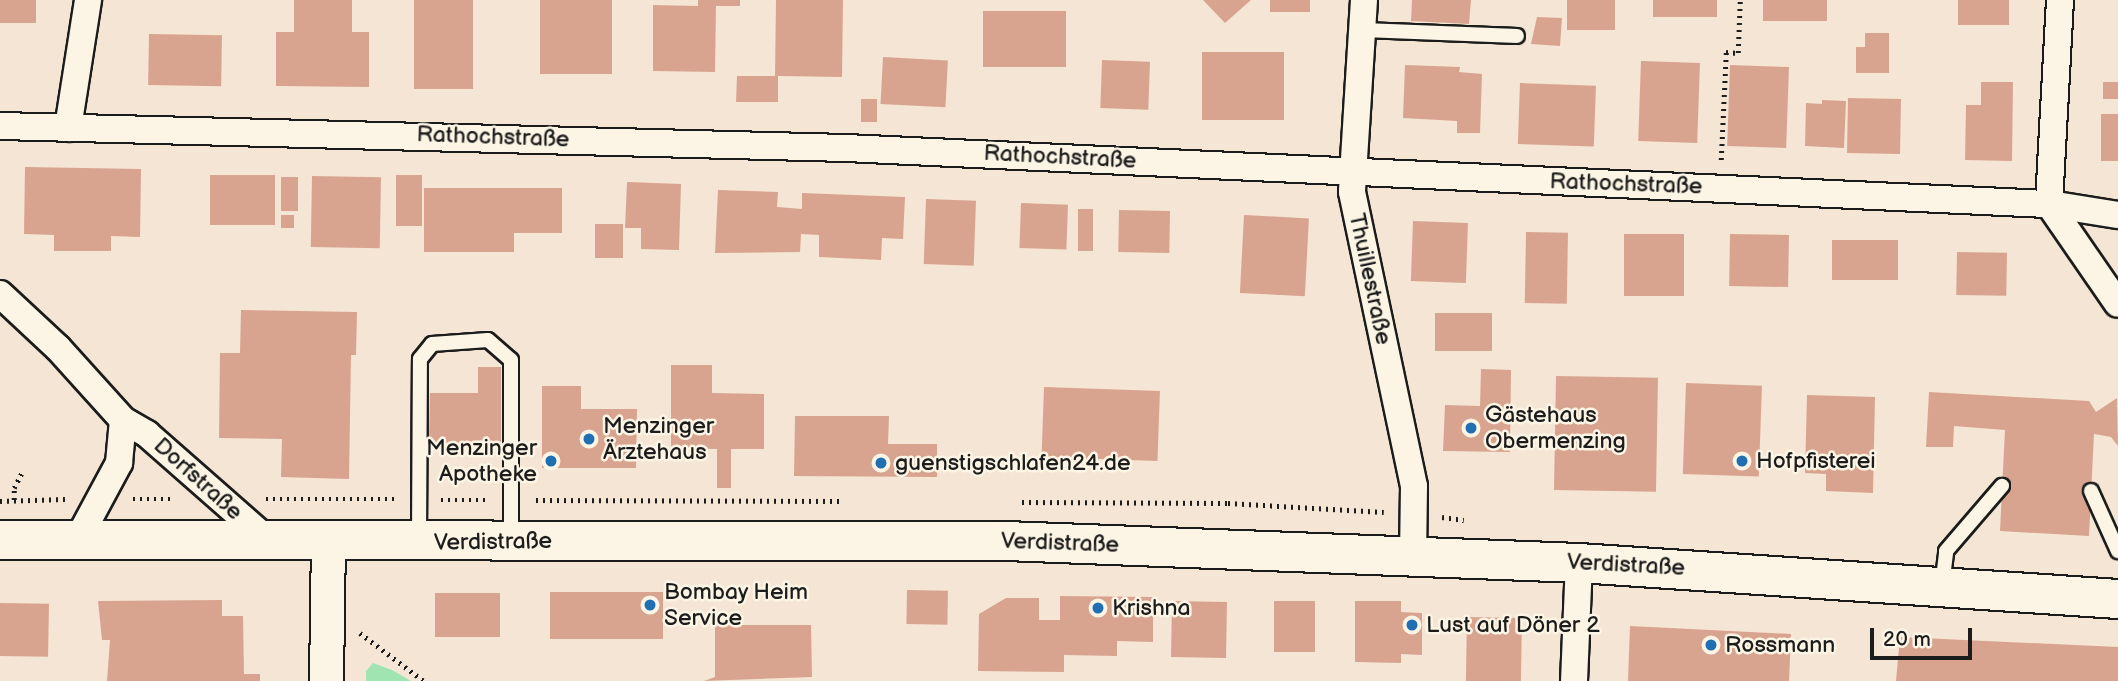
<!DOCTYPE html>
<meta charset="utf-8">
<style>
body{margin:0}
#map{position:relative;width:2118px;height:681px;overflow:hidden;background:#f5e5d4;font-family:"Balsamiq Sans",sans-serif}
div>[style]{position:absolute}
.green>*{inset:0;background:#a0e5b1}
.building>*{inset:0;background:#d9a48f;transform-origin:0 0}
.path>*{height:4.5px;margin-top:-2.25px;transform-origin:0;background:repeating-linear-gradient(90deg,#1c1c1c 0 2px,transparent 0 7px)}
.roads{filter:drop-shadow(2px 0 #1c1c1c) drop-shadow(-2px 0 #1c1c1c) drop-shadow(0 2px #1c1c1c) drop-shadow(0 -2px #1c1c1c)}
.service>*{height:14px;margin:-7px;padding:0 7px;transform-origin:7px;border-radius:7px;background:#fcf5e5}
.minor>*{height:26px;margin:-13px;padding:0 13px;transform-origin:13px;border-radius:13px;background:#fcf5e5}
.tertiary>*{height:33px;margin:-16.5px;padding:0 16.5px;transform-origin:16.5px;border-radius:16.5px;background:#fcf5e5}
.primary>*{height:38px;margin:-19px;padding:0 19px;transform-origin:19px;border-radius:19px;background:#fcf5e5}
.dots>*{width:19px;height:19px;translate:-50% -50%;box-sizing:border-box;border:4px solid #fcf5e5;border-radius:50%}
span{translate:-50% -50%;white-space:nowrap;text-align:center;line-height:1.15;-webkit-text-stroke:5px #fcf5e5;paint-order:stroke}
.street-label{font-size:23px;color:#1c1c1c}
.poi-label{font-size:23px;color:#1c1c1c}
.left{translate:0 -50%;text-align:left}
.right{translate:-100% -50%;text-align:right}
.scale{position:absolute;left:1870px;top:628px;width:102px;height:32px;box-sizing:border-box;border:4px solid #1c1c1c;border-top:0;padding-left:9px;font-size:21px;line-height:24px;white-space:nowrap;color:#1c1c1c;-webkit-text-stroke:5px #fcf5e5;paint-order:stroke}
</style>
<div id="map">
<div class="green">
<div style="clip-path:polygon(373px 663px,392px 670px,411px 681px,366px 681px,366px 671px)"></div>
</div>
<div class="building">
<div style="left:0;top:0;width:36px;height:23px"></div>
<div style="clip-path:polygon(294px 0,352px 0,352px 32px,369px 32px,369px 87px,276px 86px,276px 32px,294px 32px)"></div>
<div style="left:414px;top:0;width:59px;height:89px"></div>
<div style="left:540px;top:0;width:72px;height:74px"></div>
<div style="clip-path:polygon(698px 0,740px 0,740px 6px,716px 6px,715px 72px,653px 71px,653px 5px,698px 6px)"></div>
<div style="clip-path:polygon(776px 0,843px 0,842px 77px,778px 76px,778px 102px,736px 102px,737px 76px,775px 76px)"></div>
<div style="clip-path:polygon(1203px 0,1251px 0,1225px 23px)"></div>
<div style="left:1270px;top:0;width:40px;height:12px"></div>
<div style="clip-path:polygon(1412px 0,1471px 0,1469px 24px,1411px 21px)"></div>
<div style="left:1567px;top:0;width:48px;height:30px"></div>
<div style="left:1653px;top:0;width:64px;height:17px"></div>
<div style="left:1763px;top:0;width:64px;height:21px"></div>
<div style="left:1958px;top:0;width:51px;height:25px"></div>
<div style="left:983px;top:11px;width:83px;height:56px"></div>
<div style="clip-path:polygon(1537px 17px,1562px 18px,1560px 46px,1531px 44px)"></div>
<div style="clip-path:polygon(1865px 33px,1889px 33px,1889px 73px,1856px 73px,1856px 47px,1865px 47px)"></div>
<div style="left:149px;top:34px;width:73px;height:51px;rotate:1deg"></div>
<div style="left:1202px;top:52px;width:82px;height:68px"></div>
<div style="left:883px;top:57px;width:65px;height:47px;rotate:3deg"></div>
<div style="left:1102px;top:60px;width:48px;height:48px;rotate:2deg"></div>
<div style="left:1641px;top:61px;width:59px;height:80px;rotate:2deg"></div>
<div style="clip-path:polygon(1405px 65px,1460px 67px,1459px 72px,1482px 74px,1480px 133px,1457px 133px,1457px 121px,1403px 118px)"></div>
<div style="left:1730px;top:65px;width:59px;height:81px;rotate:2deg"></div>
<div style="clip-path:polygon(1981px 82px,2013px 82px,2012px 161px,1965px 160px,1966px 105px,1981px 105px)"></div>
<div style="left:2103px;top:82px;width:15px;height:17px"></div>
<div style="left:1520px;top:83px;width:76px;height:61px;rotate:2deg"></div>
<div style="left:1848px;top:98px;width:53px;height:55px;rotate:1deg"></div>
<div style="left:861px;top:99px;width:16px;height:23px"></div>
<div style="clip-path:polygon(1822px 100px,1846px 101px,1844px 148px,1805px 146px,1806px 103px,1822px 104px)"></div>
<div style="left:2101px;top:114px;width:17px;height:47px"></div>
<div style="clip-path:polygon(25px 167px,141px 169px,140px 237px,111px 236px,111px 251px,54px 251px,54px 235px,24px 234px)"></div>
<div style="left:210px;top:175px;width:65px;height:50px"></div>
<div style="left:396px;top:175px;width:26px;height:51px"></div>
<div style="left:312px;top:176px;width:69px;height:71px;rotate:1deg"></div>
<div style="left:281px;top:177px;width:17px;height:34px"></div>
<div style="clip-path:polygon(627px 182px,681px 184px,679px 250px,641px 249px,641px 228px,625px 228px)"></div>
<div style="clip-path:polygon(424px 188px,562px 188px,562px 233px,514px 233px,514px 252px,424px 252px)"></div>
<div style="clip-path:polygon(718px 190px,778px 192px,777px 207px,802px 209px,802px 193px,905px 197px,903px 239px,882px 238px,881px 260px,819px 257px,819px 235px,801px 234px,800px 252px,715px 253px)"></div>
<div style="left:926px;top:199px;width:50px;height:65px;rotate:2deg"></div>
<div style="left:1021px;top:203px;width:47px;height:45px;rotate:2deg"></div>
<div style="left:1078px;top:209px;width:15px;height:42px"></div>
<div style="left:1119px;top:210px;width:51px;height:42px;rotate:1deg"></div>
<div style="left:281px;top:215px;width:13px;height:13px"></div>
<div style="left:1244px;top:215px;width:65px;height:78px;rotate:3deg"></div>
<div style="left:1413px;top:221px;width:55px;height:60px;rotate:2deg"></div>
<div style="left:595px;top:224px;width:28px;height:34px"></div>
<div style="left:1526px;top:232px;width:42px;height:71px;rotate:1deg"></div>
<div style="left:1624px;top:234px;width:60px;height:62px"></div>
<div style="left:1730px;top:234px;width:59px;height:52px;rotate:1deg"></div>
<div style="left:1898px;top:240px;width:40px;height:66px;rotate:90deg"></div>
<div style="left:1957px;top:252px;width:50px;height:43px;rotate:1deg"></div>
<div style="clip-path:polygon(241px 310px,357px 312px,356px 355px,351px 355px,349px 479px,281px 477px,282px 439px,219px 438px,220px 353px,240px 353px)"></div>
<div style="left:1435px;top:313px;width:57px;height:38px"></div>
<div style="clip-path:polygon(671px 365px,712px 365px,712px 393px,764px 394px,764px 449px,731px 449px,731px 488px,717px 488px,717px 449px,671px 448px)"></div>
<div style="clip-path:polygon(478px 367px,501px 367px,501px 443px,429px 443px,430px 393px,478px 393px)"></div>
<div style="clip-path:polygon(1481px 369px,1511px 370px,1510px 452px,1443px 451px,1445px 405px,1480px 406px)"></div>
<div style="left:1556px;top:376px;width:102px;height:114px;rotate:1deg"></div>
<div style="left:1686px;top:383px;width:76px;height:91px;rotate:2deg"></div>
<div style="clip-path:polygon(542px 386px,581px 386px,581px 409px,637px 409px,636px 468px,542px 468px)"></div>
<div style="left:1044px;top:387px;width:116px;height:70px;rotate:2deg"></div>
<div style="clip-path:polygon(1929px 392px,2089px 401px,2096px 412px,2117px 398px,2118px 446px,2111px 437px,2094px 434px,2089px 536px,2000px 531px,2005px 430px,1954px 426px,1953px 447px,1926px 447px)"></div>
<div style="clip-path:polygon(1807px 395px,1875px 397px,1873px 493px,1826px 491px,1826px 474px,1805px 473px)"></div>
<div style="clip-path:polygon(795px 416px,889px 416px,888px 444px,937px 444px,937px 477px,794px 476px)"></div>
<div style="left:907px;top:590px;width:41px;height:34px;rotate:1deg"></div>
<div style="left:663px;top:592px;width:47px;height:113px;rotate:90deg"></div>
<div style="left:435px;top:593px;width:65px;height:44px"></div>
<div style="clip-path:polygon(1060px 596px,1153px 597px,1153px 642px,1117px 641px,1117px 656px,1064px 655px,1064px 672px,978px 671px,979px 614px,1006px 598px,1039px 598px,1039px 620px,1060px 620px)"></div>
<div style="clip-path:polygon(222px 600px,222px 616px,243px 616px,244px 674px,260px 674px,260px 681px,107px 681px,110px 640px,102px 640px,98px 601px)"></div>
<div style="left:1172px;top:601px;width:55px;height:56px;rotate:1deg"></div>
<div style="left:1274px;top:601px;width:41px;height:51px"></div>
<div style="clip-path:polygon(1355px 601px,1401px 601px,1401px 612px,1422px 613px,1422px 655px,1401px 654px,1401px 663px,1355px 662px)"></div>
<div style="left:0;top:603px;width:49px;height:53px;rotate:1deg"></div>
<div style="left:1467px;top:617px;width:55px;height:64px;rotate:1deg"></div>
<div style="clip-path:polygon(715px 625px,811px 625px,812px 677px,704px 681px,715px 677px)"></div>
<div style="clip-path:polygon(1630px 626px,1791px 634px,1789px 681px,1628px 681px)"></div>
<div style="clip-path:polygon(1900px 637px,2118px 647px,2118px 681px,1896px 681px)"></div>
</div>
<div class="path">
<div style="left:1721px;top:160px;width:108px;rotate:-87.3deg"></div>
<div style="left:1726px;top:52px;width:12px;rotate:5deg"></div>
<div style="left:1738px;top:53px;width:53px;rotate:-87.8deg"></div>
<div style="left:133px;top:499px;width:40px"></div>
<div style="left:266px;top:499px;width:131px"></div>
<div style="left:14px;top:500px;width:12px;rotate:-90deg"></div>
<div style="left:14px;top:488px;width:18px;rotate:-63deg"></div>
<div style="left:441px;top:500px;width:47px"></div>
<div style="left:536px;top:500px;width:306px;rotate:0.2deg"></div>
<div style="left:0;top:501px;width:65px;rotate:-1.8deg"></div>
<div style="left:1022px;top:502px;width:206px;rotate:0.3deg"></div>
<div style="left:1228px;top:503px;width:156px;rotate:3.3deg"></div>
<div style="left:1442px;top:517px;width:22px;rotate:8deg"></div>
<div style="left:360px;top:633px;width:80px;rotate:36.9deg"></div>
</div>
<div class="roads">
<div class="service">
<div style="left:1364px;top:30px;width:153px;rotate:2.2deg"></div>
<div style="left:2091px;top:491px;width:66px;rotate:65.8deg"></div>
<div style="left:419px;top:538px;width:179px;rotate:-89.7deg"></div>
<div style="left:420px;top:359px;width:19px;rotate:-51deg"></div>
<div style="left:432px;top:344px;width:56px;rotate:-4.1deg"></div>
<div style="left:488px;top:340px;width:30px;rotate:41deg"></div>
<div style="left:511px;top:360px;width:178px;rotate:90deg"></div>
<div style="left:1942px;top:586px;width:35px;rotate:-83deg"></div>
<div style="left:1946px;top:551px;width:86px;rotate:-49.3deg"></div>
</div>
<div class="minor">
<div style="left:1364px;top:0;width:192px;rotate:93.6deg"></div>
<div style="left:1352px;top:192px;width:300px;rotate:78.1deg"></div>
<div style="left:1414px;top:486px;width:69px;rotate:90.8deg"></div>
<div style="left:2060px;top:0;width:204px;rotate:93.1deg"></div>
<div style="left:2049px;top:204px;width:121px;rotate:55.4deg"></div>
<div style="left:0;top:126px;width:846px;rotate:1.49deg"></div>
<div style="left:846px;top:148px;width:1204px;rotate:2.67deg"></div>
<div style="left:2049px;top:204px;width:70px;rotate:9.1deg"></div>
<div style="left:68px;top:128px;width:130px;rotate:-81.1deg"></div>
<div style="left:0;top:294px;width:79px;rotate:43deg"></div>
<div style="left:58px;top:348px;width:97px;rotate:47.9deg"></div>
<div style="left:123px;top:420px;width:28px;rotate:30deg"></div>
<div style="left:147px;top:434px;width:164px;rotate:41.3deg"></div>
<div style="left:77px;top:541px;width:89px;rotate:-61.7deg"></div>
<div style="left:119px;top:463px;width:43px;rotate:-84.7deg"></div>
<div style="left:1574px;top:681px;width:118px;rotate:-87.6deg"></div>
</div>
<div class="tertiary">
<div style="left:326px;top:681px;width:138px;rotate:-89.2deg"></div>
</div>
<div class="primary">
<div style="left:0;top:540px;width:1006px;rotate:0.06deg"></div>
<div style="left:1006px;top:541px;width:573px;rotate:2.2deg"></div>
<div style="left:1579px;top:563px;width:540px;rotate:3.82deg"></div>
</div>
</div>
<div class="dots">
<div style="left:1471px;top:428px;background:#1f6fb2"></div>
<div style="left:589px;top:439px;background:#1f6fb2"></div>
<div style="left:551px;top:461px;background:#1f6fb2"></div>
<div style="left:1742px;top:461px;background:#1f6fb2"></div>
<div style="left:881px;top:463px;background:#1f6fb2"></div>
<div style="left:650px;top:605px;background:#1f6fb2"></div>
<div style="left:1098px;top:608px;background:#1f6fb2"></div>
<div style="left:1412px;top:625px;background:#1f6fb2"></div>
<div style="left:1711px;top:645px;background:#1f6fb2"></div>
</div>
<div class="street-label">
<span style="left:493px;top:137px;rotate:2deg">Rathochstraße</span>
<span style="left:1060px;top:157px;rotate:3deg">Rathochstraße</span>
<span style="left:1626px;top:184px;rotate:2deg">Rathochstraße</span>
<span style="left:1370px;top:279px;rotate:78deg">Thuillestraße</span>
<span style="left:198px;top:479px;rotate:42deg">Dorfstraße</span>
<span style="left:493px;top:542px;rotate:-1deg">Verdistraße</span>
<span style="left:1060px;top:543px;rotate:2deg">Verdistraße</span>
<span style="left:1626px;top:565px;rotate:3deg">Verdistraße</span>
</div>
<div class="poi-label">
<span class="left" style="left:1485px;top:428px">Gästehaus<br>Obermenzing</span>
<span class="left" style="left:603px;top:439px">Menzinger<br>Ärztehaus</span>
<span class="right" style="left:537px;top:461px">Menzinger<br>Apotheke</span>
<span class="left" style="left:1756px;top:461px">Hofpfisterei</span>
<span class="left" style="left:895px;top:463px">guenstigschlafen24.de</span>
<span class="left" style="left:664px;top:605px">Bombay Heim<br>Service</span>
<span class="left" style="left:1112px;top:608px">Krishna</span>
<span class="left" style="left:1426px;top:625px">Lust auf Döner 2</span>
<span class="left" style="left:1725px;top:645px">Rossmann</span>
</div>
<div class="scale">20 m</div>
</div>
